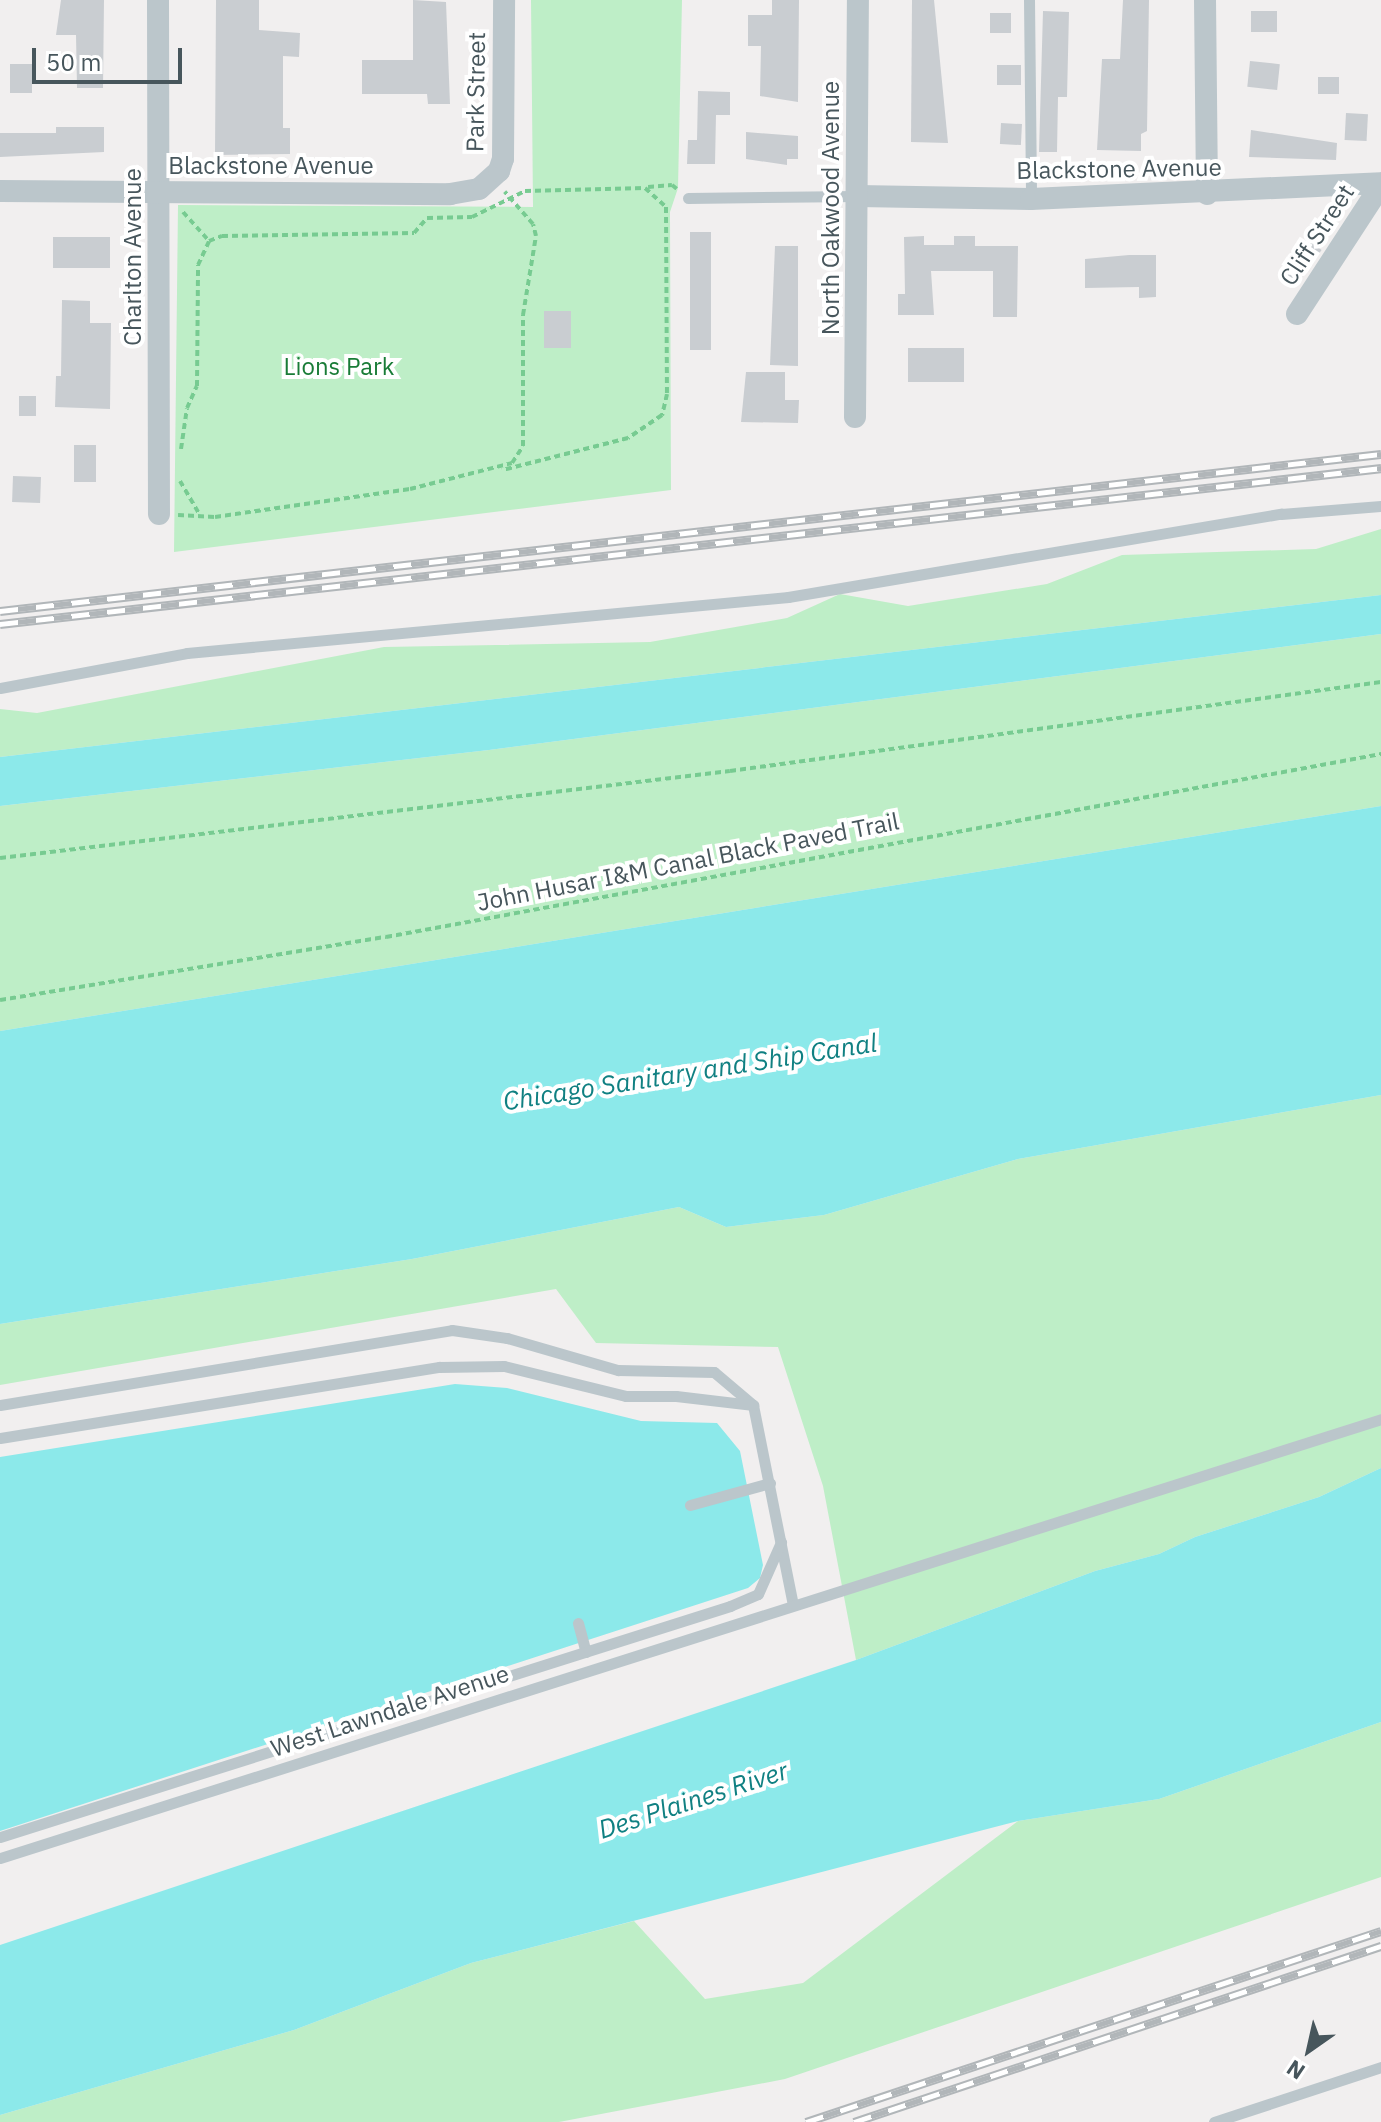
<!DOCTYPE html>
<style>
body{margin:0}
#map{position:relative;width:1381px;height:2122px;overflow:hidden;background:#f1efef;font-family:"IBM Plex Sans",sans-serif}
div>[style]{position:absolute}
.green>*{inset:0;background:#beeec7}
.water>*{inset:0;background:#8ce9ea}
.building>*{inset:0;background:#c9cdd1;transform-origin:0 0}
.path>*{height:4px;margin-top:-2px;transform-origin:0;background:repeating-linear-gradient(90deg,#77cb91 0 6px,transparent 0 10px)}
.service>*{height:11px;margin:-5.5px;padding:0 5.5px;transform-origin:5.5px;border-radius:5.5px;background:#bbc6cb}
.minor>*{height:22px;margin:-11px;padding:0 11px;transform-origin:11px;border-radius:11px;background:#bbc6cb}
.rail>*{height:9px;margin-top:-4.5px;transform-origin:0;background:repeating-linear-gradient(90deg,#fff 0 18px,#b1b6b9 0 36px);box-sizing:border-box;border-block:2px solid #b1b6b9}
span{translate:-50% -50%;white-space:nowrap;text-align:center;line-height:1.15;-webkit-text-stroke:8px #fff;paint-order:stroke}
.street-label{font-size:24px;color:#47565c}
.park-label{font-size:24px;color:#197c37}
.water-label{font-size:26px;color:#108082;font-style:italic}
.north{position:absolute;left:1269px;top:2010px;width:80px;height:80px;-webkit-text-stroke:6px #fff;paint-order:stroke;rotate:214deg;font-size:22px;font-weight:700;line-height:32px;text-align:center;color:#47565c}
.north::after{content:'';display:block;margin:auto;width:28px;height:36px;background:#47565c;clip-path:polygon(50% 0,100% 100%,50% 72%,0 100%)}
.scale{position:absolute;left:32px;top:48px;width:150px;height:36px;box-sizing:border-box;border:4px solid #47565c;border-top:0;padding-left:10px;font-size:24px;line-height:28px;white-space:nowrap;color:#47565c;-webkit-text-stroke:6px #fff;paint-order:stroke}
</style>
<div id="map">
<div class="green">
<div style="clip-path:polygon(531px 0,682px 0,678px 188px,670px 212px,671px 490px,174px 552px,178px 205px,533px 207px)"></div>
<div style="clip-path:polygon(1381px 529px,1381px 595px,0 757px,0 709px,37px 713px,384px 647px,650px 642px,787px 618px,840px 594px,908px 606px,1047px 584px,1122px 555px,1316px 549px)"></div>
<div style="clip-path:polygon(1381px 634px,1381px 806px,0 1031px,0 806px,489px 750px)"></div>
<div style="clip-path:polygon(1381px 1095px,1381px 1468px,1319px 1497px,1195px 1537px,1159px 1554px,1095px 1571px,856px 1660px,823px 1486px,778px 1347px,596px 1343px,556px 1289px,0 1385px,0 1324px,412px 1259px,679px 1207px,726px 1227px,824px 1215px,1018px 1159px)"></div>
<div style="clip-path:polygon(1381px 1722px,1381px 1877px,785px 2079px,559px 2122px,0 2122px,0 2115px,294px 2030px,471px 1963px,634px 1921px,705px 1999px,803px 1983px,1018px 1821px,1159px 1799px)"></div>
</div>
<div class="water">
<div style="clip-path:polygon(1381px 595px,1381px 634px,489px 750px,0 806px,0 757px)"></div>
<div style="clip-path:polygon(1381px 806px,1381px 1095px,1018px 1159px,824px 1215px,726px 1227px,679px 1207px,412px 1259px,0 1324px,0 1031px)"></div>
<div style="clip-path:polygon(455px 1384px,507px 1388px,641px 1421px,717px 1423px,740px 1451px,763px 1565px,760px 1578px,748px 1588px,0 1831px,0 1457px)"></div>
<div style="clip-path:polygon(1381px 1468px,1381px 1722px,1159px 1799px,1018px 1821px,471px 1963px,294px 2030px,0 2115px,0 1945px,856px 1660px,1095px 1571px,1159px 1554px,1195px 1537px,1319px 1497px)"></div>
</div>
<div class="building">
<div style="clip-path:polygon(61px 0,104px 0,103px 88px,77px 88px,76px 35px,56px 35px)"></div>
<div style="clip-path:polygon(216px 0,259px 0,259px 30px,300px 33px,299px 57px,283px 56px,283px 128px,290px 128px,290px 154px,215px 155px)"></div>
<div style="clip-path:polygon(413px 0,446px 2px,450px 104px,428px 104px,427px 94px,362px 94px,362px 60px,413px 60px)"></div>
<div style="clip-path:polygon(772px 0,799px 0,798px 102px,760px 96px,761px 46px,748px 46px,748px 15px,772px 15px)"></div>
<div style="clip-path:polygon(912px 0,934px 0,948px 143px,911px 142px)"></div>
<div style="clip-path:polygon(1123px 0,1149px 0,1147px 131px,1141px 134px,1141px 151px,1097px 150px,1102px 59px,1120px 59px)"></div>
<div style="clip-path:polygon(1043px 11px,1069px 12px,1067px 97px,1058px 97px,1057px 152px,1039px 152px)"></div>
<div style="left:1251px;top:11px;width:26px;height:21px"></div>
<div style="left:990px;top:13px;width:21px;height:20px"></div>
<div style="left:1250px;top:61px;width:30px;height:26px;rotate:6deg"></div>
<div style="left:10px;top:64px;width:22px;height:29px"></div>
<div style="left:997px;top:65px;width:24px;height:20px"></div>
<div style="left:1318px;top:77px;width:21px;height:17px"></div>
<div style="clip-path:polygon(698px 91px,730px 92px,730px 115px,716px 115px,715px 164px,687px 164px,688px 140px,697px 140px)"></div>
<div style="left:1346px;top:113px;width:22px;height:27px;rotate:3deg"></div>
<div style="left:1001px;top:123px;width:21px;height:21px;rotate:3deg"></div>
<div style="clip-path:polygon(56px 127px,104px 127px,104px 152px,0 157px,0 133px,56px 133px)"></div>
<div style="clip-path:polygon(1251px 130px,1337px 143px,1336px 160px,1249px 157px)"></div>
<div style="clip-path:polygon(746px 132px,798px 136px,798px 159px,787px 159px,787px 165px,746px 159px)"></div>
<div style="left:690px;top:232px;width:21px;height:118px"></div>
<div style="clip-path:polygon(924px 236px,924px 245px,954px 245px,954px 236px,975px 236px,975px 246px,1018px 246px,1017px 317px,993px 317px,993px 271px,931px 271px,934px 315px,898px 315px,898px 294px,905px 294px,904px 237px)"></div>
<div style="left:53px;top:237px;width:57px;height:31px"></div>
<div style="left:1306px;top:239px;width:19px;height:45px;rotate:35deg"></div>
<div style="clip-path:polygon(775px 246px,798px 246px,798px 366px,770px 365px)"></div>
<div style="clip-path:polygon(1129px 255px,1156px 255px,1156px 297px,1139px 298px,1139px 287px,1085px 288px,1085px 259px)"></div>
<div style="clip-path:polygon(62px 300px,90px 301px,90px 323px,111px 323px,110px 409px,55px 407px,56px 376px,61px 376px)"></div>
<div style="left:544px;top:311px;width:27px;height:37px"></div>
<div style="left:964px;top:348px;width:34px;height:56px;rotate:90deg"></div>
<div style="clip-path:polygon(746px 372px,785px 372px,785px 400px,799px 400px,798px 423px,741px 422px)"></div>
<div style="left:19px;top:396px;width:17px;height:20px"></div>
<div style="left:74px;top:445px;width:22px;height:37px"></div>
<div style="left:13px;top:476px;width:28px;height:26px;rotate:2deg"></div>
</div>
<div class="path">
<div style="left:648px;top:187px;width:24px;rotate:-5deg"></div>
<div style="left:672px;top:185px;width:6px;rotate:39deg"></div>
<div style="left:183px;top:212px;width:39px;rotate:48deg"></div>
<div style="left:181px;top:449px;width:41px;rotate:-81.7deg"></div>
<div style="left:187px;top:408px;width:24px;rotate:-66deg"></div>
<div style="left:197px;top:386px;width:121px;rotate:-89.5deg"></div>
<div style="left:198px;top:265px;width:26px;rotate:-65deg"></div>
<div style="left:209px;top:241px;width:14px;rotate:-21deg"></div>
<div style="left:222px;top:236px;width:192px;rotate:-0.9deg"></div>
<div style="left:414px;top:233px;width:20px;rotate:-49deg"></div>
<div style="left:427px;top:218px;width:45px;rotate:-1.3deg"></div>
<div style="left:472px;top:217px;width:59px;rotate:-26.1deg"></div>
<div style="left:525px;top:191px;width:120px;rotate:-1.4deg"></div>
<div style="left:645px;top:188px;width:28px;rotate:42deg"></div>
<div style="left:666px;top:207px;width:187px;rotate:89.7deg"></div>
<div style="left:667px;top:394px;width:22px;rotate:103deg"></div>
<div style="left:662px;top:415px;width:41px;rotate:145.9deg"></div>
<div style="left:628px;top:438px;width:130px;rotate:165.7deg"></div>
<div style="left:180px;top:481px;width:42px;rotate:59.7deg"></div>
<div style="left:178px;top:515px;width:37px;rotate:3deg"></div>
<div style="left:215px;top:517px;width:197px;rotate:-8.2deg"></div>
<div style="left:410px;top:489px;width:105px;rotate:-14.3deg"></div>
<div style="left:512px;top:463px;width:20px;rotate:-57deg"></div>
<div style="left:523px;top:446px;width:131px;rotate:-90deg"></div>
<div style="left:523px;top:315px;width:80px;rotate:-80.7deg"></div>
<div style="left:536px;top:236px;width:12px;rotate:-104deg"></div>
<div style="left:533px;top:224px;width:43px;rotate:-131.2deg"></div>
<div style="left:0;top:858px;width:735px;rotate:-6.8deg"></div>
<div style="left:730px;top:771px;width:657px;rotate:-7.78deg"></div>
<div style="left:0;top:1000px;width:391px;rotate:-9.3deg"></div>
<div style="left:386px;top:937px;width:1012px;rotate:-10.42deg"></div>
</div>
<div class="service">
<div style="left:1029px;top:0;width:199px;rotate:89.4deg"></div>
<div style="left:688px;top:198px;width:170px;rotate:-0.7deg"></div>
<div style="left:0;top:688px;width:190px;rotate:-10.6deg"></div>
<div style="left:187px;top:653px;width:604px;rotate:-5.32deg"></div>
<div style="left:788px;top:597px;width:500px;rotate:-9.6deg"></div>
<div style="left:1281px;top:514px;width:100px;rotate:-4.6deg"></div>
<div style="left:0;top:1405px;width:458px;rotate:-9.4deg"></div>
<div style="left:452px;top:1330px;width:56px;rotate:8.3deg"></div>
<div style="left:507px;top:1338px;width:116px;rotate:16.1deg"></div>
<div style="left:618px;top:1370px;width:96px;rotate:1.2deg"></div>
<div style="left:714px;top:1372px;width:51px;rotate:40.2deg"></div>
<div style="left:753px;top:1405px;width:204px;rotate:78.7deg"></div>
<div style="left:0;top:1438px;width:445px;rotate:-9.2deg"></div>
<div style="left:439px;top:1367px;width:65px;rotate:-0.9deg"></div>
<div style="left:504px;top:1366px;width:126px;rotate:13.8deg"></div>
<div style="left:626px;top:1396px;width:50px"></div>
<div style="left:676px;top:1396px;width:78px;rotate:6.7deg"></div>
<div style="left:690px;top:1505px;width:83px;rotate:-15.4deg"></div>
<div style="left:578px;top:1623px;width:30px;rotate:75deg"></div>
<div style="left:0;top:1837px;width:766px;rotate:-17.56deg"></div>
<div style="left:730px;top:1606px;width:30px;rotate:-23deg"></div>
<div style="left:758px;top:1594px;width:57px;rotate:-66.1deg"></div>
<div style="left:0;top:1858px;width:1449px;rotate:-17.63deg"></div>
<div style="left:1214px;top:2122px;width:176px;rotate:-18.2deg"></div>
</div>
<div class="minor">
<div style="left:158px;top:0;width:514px;rotate:89.89deg"></div>
<div style="left:1205px;top:0;width:194px;rotate:89.4deg"></div>
<div style="left:0;top:191px;width:450px;rotate:0.4deg"></div>
<div style="left:450px;top:194px;width:29px;rotate:-10deg"></div>
<div style="left:479px;top:189px;width:27px;rotate:-42deg"></div>
<div style="left:499px;top:171px;width:13px;rotate:-72deg"></div>
<div style="left:503px;top:159px;width:159px;rotate:-89.6deg"></div>
<div style="left:858px;top:196px;width:173px;rotate:1deg"></div>
<div style="left:1031px;top:199px;width:350px;rotate:-2.6deg"></div>
<div style="left:1297px;top:314px;width:154px;rotate:-56.9deg"></div>
<div style="left:855px;top:417px;width:417px;rotate:-89.6deg"></div>
</div>
<div class="rail">
<div style="left:0;top:611px;width:1390px;rotate:-6.49deg"></div>
<div style="left:0;top:624px;width:1390px;rotate:-6.44deg"></div>
<div style="left:806px;top:2122px;width:606px;rotate:-18.38deg"></div>
<div style="left:854px;top:2122px;width:556px;rotate:-18.47deg"></div>
</div>
<div class="street-label">
<span style="left:476px;top:92px;rotate:-89deg">Park Street</span>
<span style="left:271px;top:166px">Blackstone Avenue</span>
<span style="left:1119px;top:169px;rotate:-1deg">Blackstone Avenue</span>
<span style="left:831px;top:208px;rotate:-90deg">North Oakwood Avenue</span>
<span style="left:1317px;top:235px;rotate:-57deg">Cliff Street</span>
<span style="left:133px;top:257px;rotate:-90deg">Charlton Avenue</span>
<span style="left:688px;top:862px;rotate:-11deg">John Husar I&amp;M Canal Black Paved Trail</span>
<span style="left:390px;top:1711px;rotate:-18deg">West Lawndale Avenue</span>
</div>
<div class="park-label">
<span style="left:339px;top:367px">Lions Park</span>
</div>
<div class="water-label">
<span style="left:690px;top:1072px;rotate:-9deg">Chicago Sanitary and Ship Canal</span>
<span style="left:693px;top:1800px;rotate:-18deg">Des Plaines River</span>
</div>
<div class="north">N</div>
<div class="scale">50 m</div>
</div>
